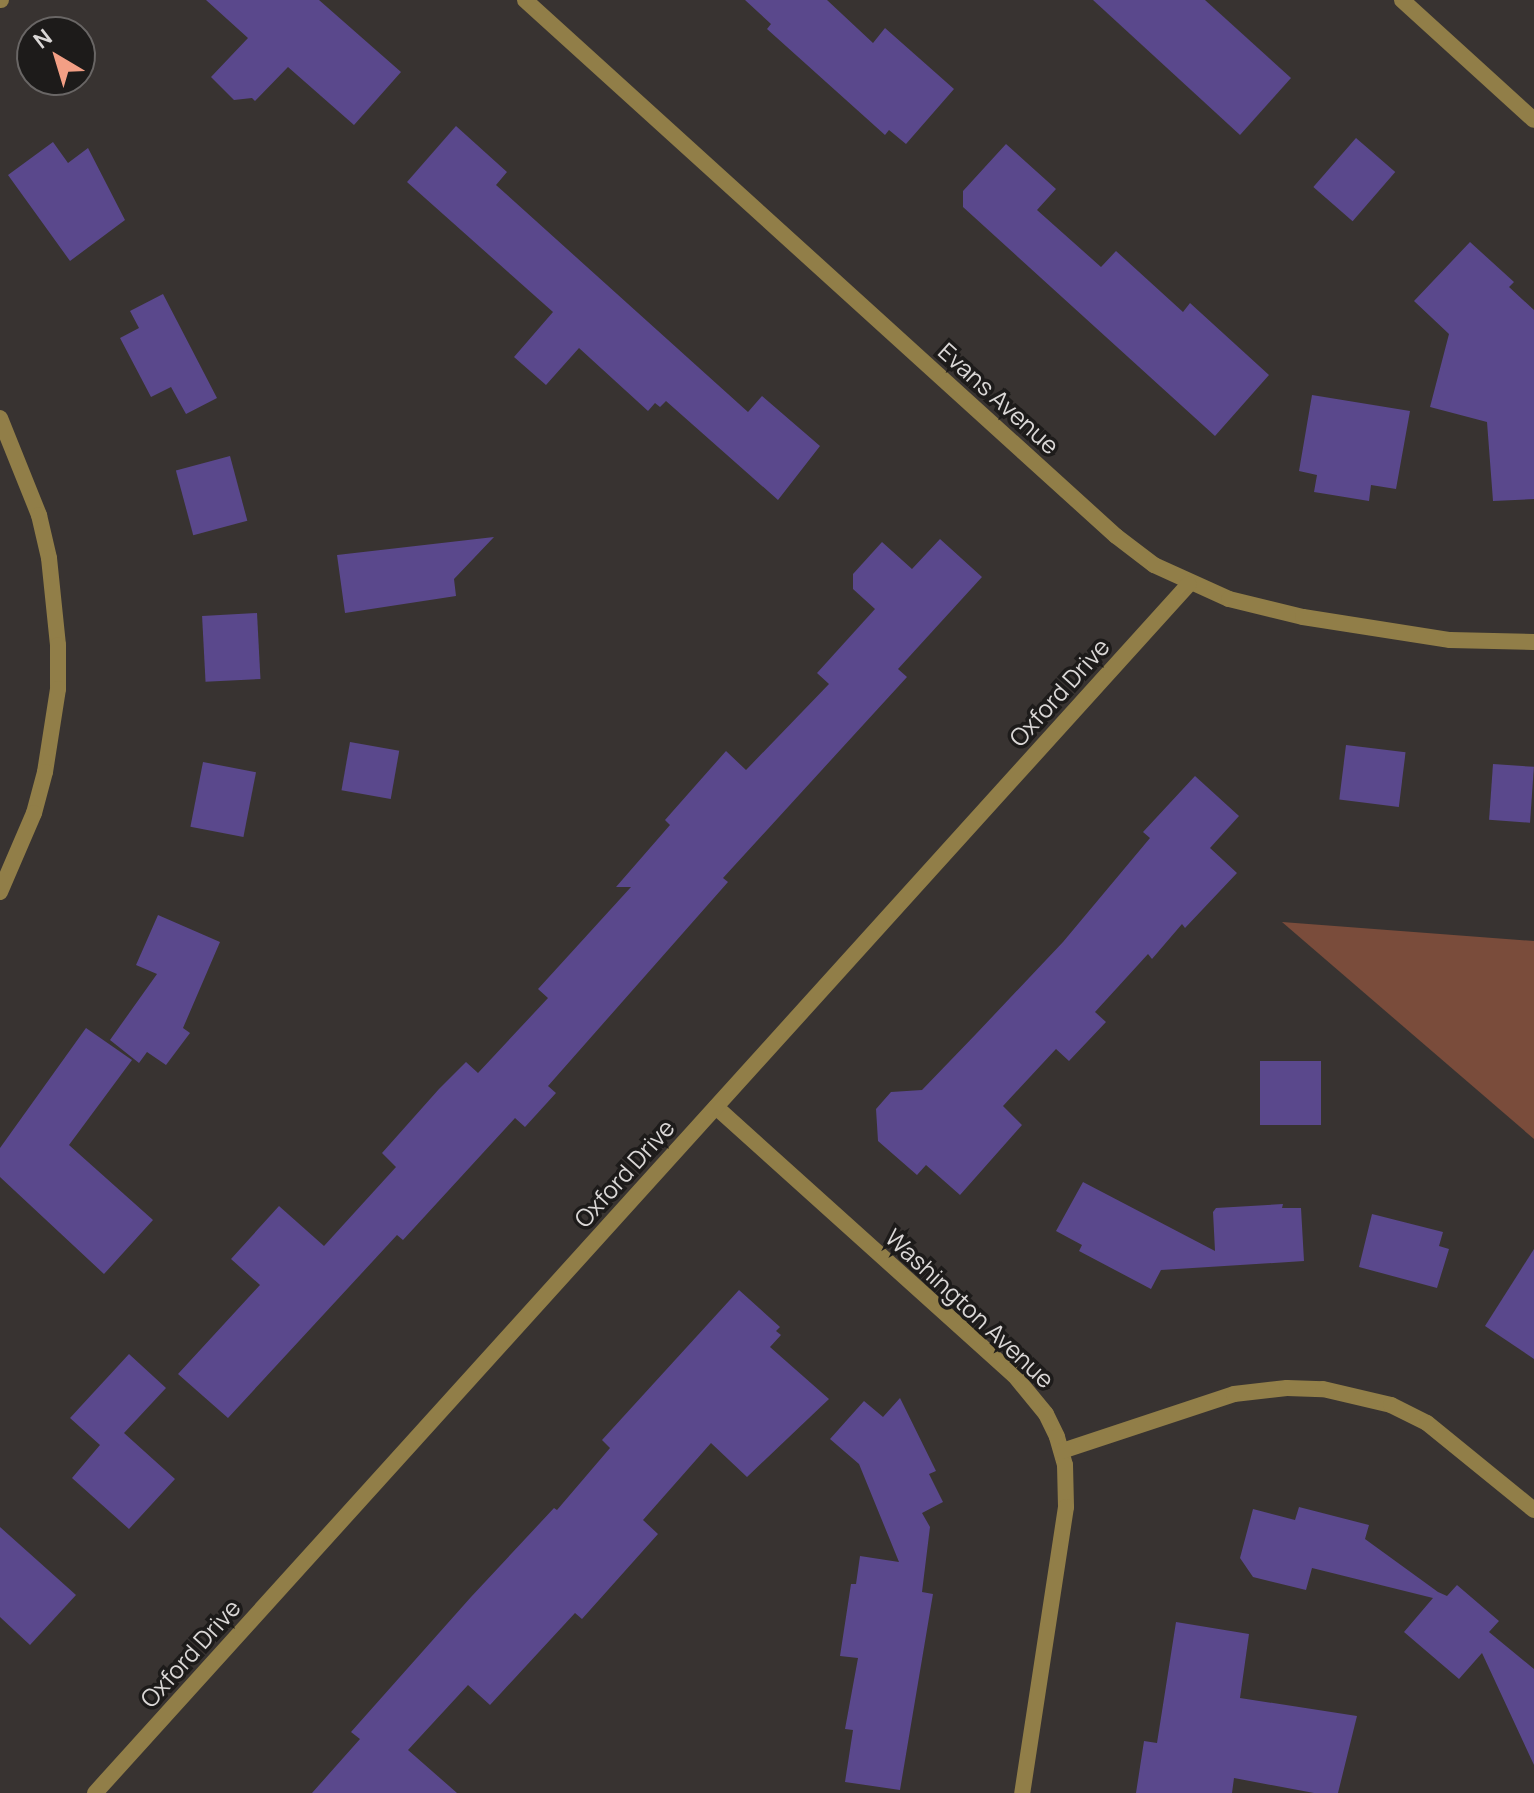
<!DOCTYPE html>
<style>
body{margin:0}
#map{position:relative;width:1534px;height:1793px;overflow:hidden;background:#383331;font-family:Manrope,sans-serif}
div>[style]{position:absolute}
.green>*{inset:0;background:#7a4c3b}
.building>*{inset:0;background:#5a488c;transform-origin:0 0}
.street>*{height:16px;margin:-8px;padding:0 8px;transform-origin:8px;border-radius:8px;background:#917e48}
span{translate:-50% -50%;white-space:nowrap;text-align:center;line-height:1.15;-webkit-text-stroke:7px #1d1b1a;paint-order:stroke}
.street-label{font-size:24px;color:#dad7d6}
.north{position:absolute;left:16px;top:16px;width:80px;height:80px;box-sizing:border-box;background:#1d1b1a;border:2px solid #696665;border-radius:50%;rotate:322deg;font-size:22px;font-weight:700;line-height:32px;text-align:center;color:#dad7d6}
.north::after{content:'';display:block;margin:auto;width:28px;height:36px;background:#f39f85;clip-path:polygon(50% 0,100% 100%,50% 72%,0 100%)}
</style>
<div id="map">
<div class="green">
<div style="clip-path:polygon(1282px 922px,1534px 941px,1534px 1139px)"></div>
</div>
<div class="building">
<div style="clip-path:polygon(206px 0,319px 0,401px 72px,354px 125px,288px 67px,255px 101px,252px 98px,234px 100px,211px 77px,248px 38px)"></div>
<div style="clip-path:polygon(745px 0,827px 0,873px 43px,885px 28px,954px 89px,906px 144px,889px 130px,885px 135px,767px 29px,771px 24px)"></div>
<div style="clip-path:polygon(1093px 0,1205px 0,1291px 78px,1240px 135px)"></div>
<div style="clip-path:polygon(456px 126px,507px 172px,496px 185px,748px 412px,762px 396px,820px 446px,778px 500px,666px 401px,660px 407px,655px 403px,648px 411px,579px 348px,546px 385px,514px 357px,553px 312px,407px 182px)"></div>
<div style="left:1356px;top:138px;width:52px;height:65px;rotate:41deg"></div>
<div style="clip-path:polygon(53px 142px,68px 163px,88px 148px,125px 220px,70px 261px,8px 175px)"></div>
<div style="clip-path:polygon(1006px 144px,1056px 189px,1037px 210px,1101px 267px,1116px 251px,1183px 312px,1190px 303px,1269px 375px,1215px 436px,963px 207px,963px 191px)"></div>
<div style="clip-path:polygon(1470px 242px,1514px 282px,1509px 287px,1534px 310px,1534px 499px,1493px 501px,1487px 422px,1430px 407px,1449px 334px,1414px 301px)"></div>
<div style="clip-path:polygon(163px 294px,217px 398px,186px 414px,171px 387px,151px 397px,120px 338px,139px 328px,130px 311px)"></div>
<div style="clip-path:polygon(1312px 395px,1410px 411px,1396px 489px,1371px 485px,1369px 501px,1314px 492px,1317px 475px,1299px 471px)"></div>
<div style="left:230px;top:456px;width:67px;height:56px;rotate:75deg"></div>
<div style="clip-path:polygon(494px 537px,454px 579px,456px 596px,345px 613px,337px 555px)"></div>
<div style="clip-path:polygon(940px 539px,982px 577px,898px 669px,907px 677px,723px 878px,728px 882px,548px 1086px,556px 1093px,525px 1127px,515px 1118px,403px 1240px,397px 1235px,228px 1418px,178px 1374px,260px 1285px,231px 1259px,279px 1206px,324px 1246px,396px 1167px,382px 1153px,439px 1089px,466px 1062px,478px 1073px,548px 998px,538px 989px,631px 887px,616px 887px,670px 825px,665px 820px,726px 751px,746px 770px,829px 684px,817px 673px,875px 609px,853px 589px,853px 574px,882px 542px,912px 569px)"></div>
<div style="left:257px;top:613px;width:66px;height:55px;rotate:87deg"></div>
<div style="left:350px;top:742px;width:50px;height:49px;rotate:10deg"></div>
<div style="left:1346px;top:745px;width:60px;height:55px;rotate:7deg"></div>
<div style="left:203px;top:762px;width:54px;height:66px;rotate:11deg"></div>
<div style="left:1493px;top:764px;width:41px;height:56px;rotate:4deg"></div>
<div style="clip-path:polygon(1195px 776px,1239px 816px,1210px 848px,1237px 873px,1185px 928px,1182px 924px,1152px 959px,1148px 954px,1095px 1012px,1106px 1022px,1069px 1061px,1056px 1049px,1003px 1106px,1022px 1125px,960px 1195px,926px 1165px,917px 1175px,878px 1141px,876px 1109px,891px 1092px,922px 1090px,976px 1034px,1063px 942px,1150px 838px,1143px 832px)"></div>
<div style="clip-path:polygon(158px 915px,220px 942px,183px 1028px,190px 1033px,166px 1065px,147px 1052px,139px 1063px,110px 1040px,157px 974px,136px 965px)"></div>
<div style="clip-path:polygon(86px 1028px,132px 1060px,69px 1145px,153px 1220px,104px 1274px,0 1177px,0 1148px)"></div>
<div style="left:1260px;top:1061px;width:61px;height:64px"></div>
<div style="clip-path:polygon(1083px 1182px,1215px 1251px,1213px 1212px,1216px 1208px,1283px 1204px,1282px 1208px,1301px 1208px,1304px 1261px,1161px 1270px,1151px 1289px,1079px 1251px,1082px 1245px,1056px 1231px)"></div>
<div style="clip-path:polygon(1372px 1214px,1443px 1232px,1439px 1246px,1449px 1249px,1437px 1288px,1359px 1267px)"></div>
<div style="clip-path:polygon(1534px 1249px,1534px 1359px,1485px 1326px)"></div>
<div style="clip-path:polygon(739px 1290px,780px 1327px,776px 1331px,781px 1335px,770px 1347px,829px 1399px,747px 1477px,711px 1443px,643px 1520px,658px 1534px,582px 1619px,575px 1613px,490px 1705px,468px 1685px,408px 1750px,457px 1793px,312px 1793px,360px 1739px,351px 1732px,471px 1597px,554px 1508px,557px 1510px,610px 1448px,602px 1440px)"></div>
<div style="clip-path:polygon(129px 1354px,166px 1388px,124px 1433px,175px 1479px,129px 1529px,72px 1478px,100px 1445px,70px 1418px)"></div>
<div style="clip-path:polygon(900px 1398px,936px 1471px,929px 1474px,943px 1502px,922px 1513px,930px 1527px,922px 1592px,933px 1594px,900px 1790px,845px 1782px,853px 1730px,845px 1729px,858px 1658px,840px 1656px,851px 1584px,856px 1584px,860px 1556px,899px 1562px,859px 1464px,830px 1439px,864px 1401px,883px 1417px)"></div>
<div style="clip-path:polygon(1299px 1507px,1369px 1525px,1365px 1539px,1438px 1592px,1447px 1596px,1457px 1585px,1499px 1621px,1489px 1632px,1534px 1669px,1534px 1765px,1482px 1653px,1459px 1679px,1404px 1632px,1433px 1598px,1312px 1568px,1306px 1590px,1253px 1577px,1240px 1558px,1253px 1509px,1295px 1520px)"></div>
<div style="clip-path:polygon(0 1527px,76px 1595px,30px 1645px,0 1617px)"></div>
<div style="clip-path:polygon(1176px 1622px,1249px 1634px,1240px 1698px,1357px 1716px,1338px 1793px,1314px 1793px,1234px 1778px,1232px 1793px,1136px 1793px,1144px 1741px,1157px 1743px)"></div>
</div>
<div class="street">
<div style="left:0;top:0;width:1px"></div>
<div style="left:525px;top:0;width:798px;rotate:42.21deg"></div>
<div style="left:1116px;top:536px;width:48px;rotate:37.3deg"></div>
<div style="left:1154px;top:565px;width:82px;rotate:24.4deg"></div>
<div style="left:1229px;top:599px;width:76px;rotate:13.7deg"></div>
<div style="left:1303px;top:617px;width:149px;rotate:8.9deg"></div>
<div style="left:1450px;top:640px;width:84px;rotate:1.4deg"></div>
<div style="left:1402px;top:0;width:178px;rotate:42.3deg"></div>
<div style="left:0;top:418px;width:105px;rotate:68.1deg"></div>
<div style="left:39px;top:515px;width:44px;rotate:76.9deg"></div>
<div style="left:49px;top:558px;width:87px;rotate:84.1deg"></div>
<div style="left:58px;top:645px;width:44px;rotate:90deg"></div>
<div style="left:58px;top:689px;width:84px;rotate:98.9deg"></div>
<div style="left:45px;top:772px;width:42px;rotate:105deg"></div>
<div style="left:34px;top:813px;width:86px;rotate:113.3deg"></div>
<div style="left:716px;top:1107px;width:401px;rotate:42deg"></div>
<div style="left:1014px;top:1375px;width:50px;rotate:50.6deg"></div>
<div style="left:1046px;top:1414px;width:25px;rotate:64deg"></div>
<div style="left:1057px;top:1437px;width:29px;rotate:74deg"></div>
<div style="left:1065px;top:1465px;width:42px;rotate:88.6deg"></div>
<div style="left:1066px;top:1507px;width:289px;rotate:98.7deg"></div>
<div style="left:1062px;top:1451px;width:181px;rotate:-18.3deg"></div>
<div style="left:1234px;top:1394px;width:53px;rotate:-6.5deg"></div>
<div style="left:1287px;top:1388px;width:36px;rotate:2deg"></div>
<div style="left:1323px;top:1389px;width:70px;rotate:13.2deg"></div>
<div style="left:1391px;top:1405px;width:40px;rotate:26.6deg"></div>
<div style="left:1427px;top:1423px;width:138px;rotate:39.1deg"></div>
<div style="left:95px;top:1793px;width:1630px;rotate:-47.86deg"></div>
</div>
<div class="street-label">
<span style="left:999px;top:398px;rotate:42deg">Evans Avenue</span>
<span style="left:1059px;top:692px;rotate:-48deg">Oxford Drive</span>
<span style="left:624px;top:1173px;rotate:-48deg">Oxford Drive</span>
<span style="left:970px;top:1308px;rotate:43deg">Washington Avenue</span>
<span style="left:190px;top:1653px;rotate:-48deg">Oxford Drive</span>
</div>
<div class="north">N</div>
</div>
